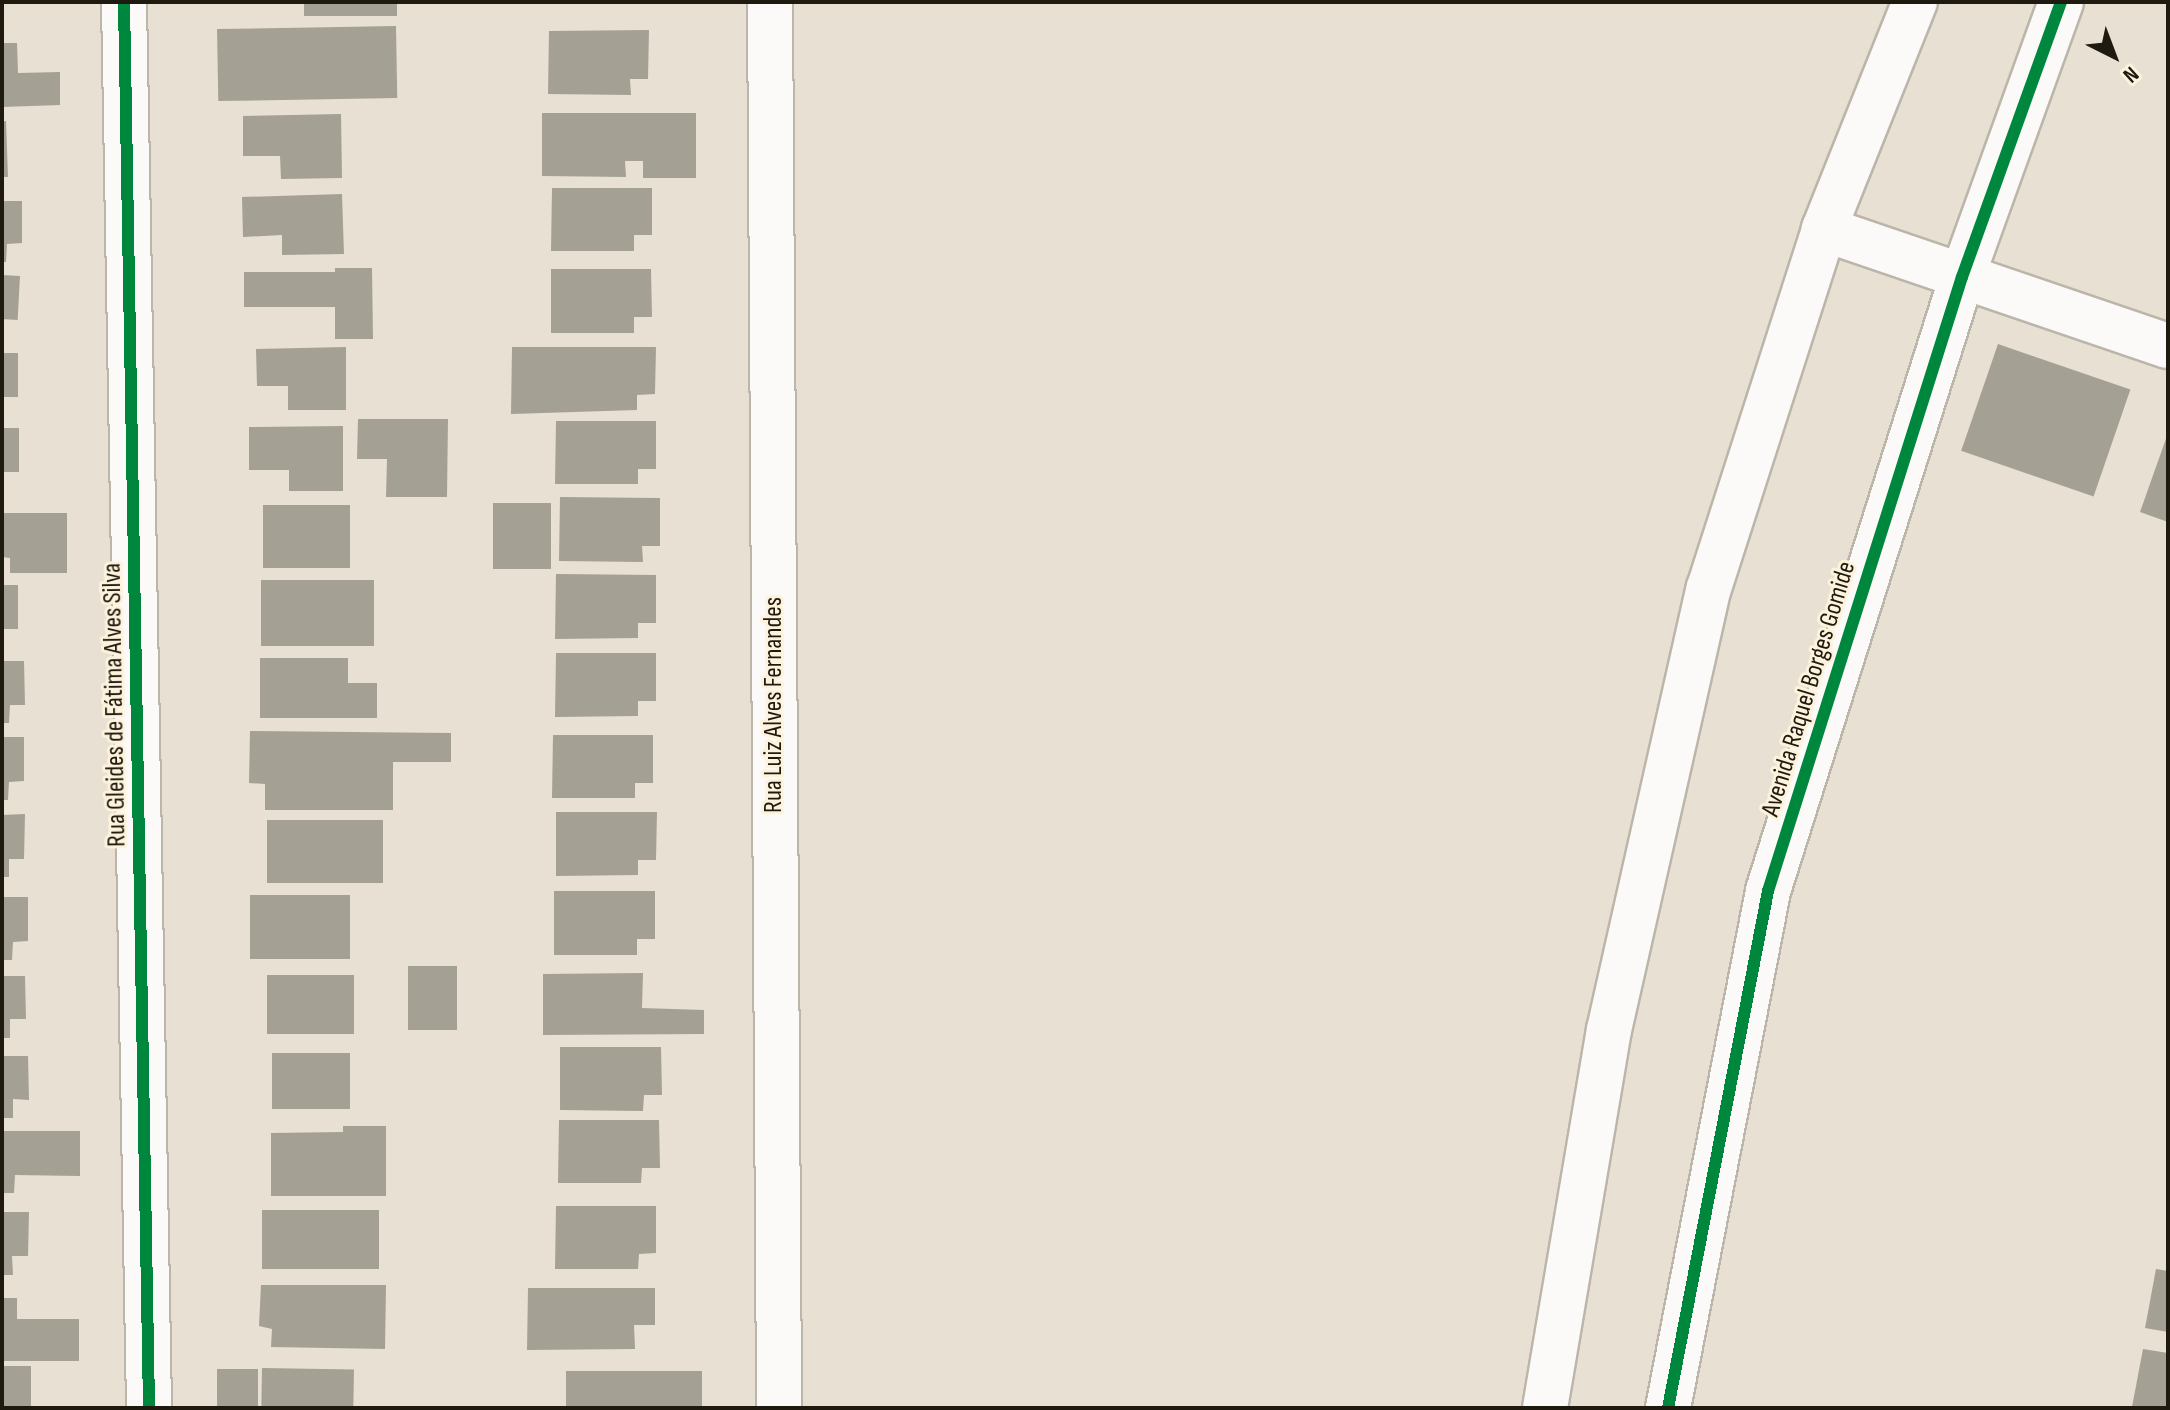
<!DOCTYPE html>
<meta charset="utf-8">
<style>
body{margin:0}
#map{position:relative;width:2170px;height:1410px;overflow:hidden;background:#e8e0d2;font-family:"Sofia Sans Condensed",sans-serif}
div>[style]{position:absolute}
.building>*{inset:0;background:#a5a094;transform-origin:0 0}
.roads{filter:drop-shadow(2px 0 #bbb5aa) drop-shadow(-2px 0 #bbb5aa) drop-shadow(0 2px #bbb5aa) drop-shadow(0 -2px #bbb5aa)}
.minor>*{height:44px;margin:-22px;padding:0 22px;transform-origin:22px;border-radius:22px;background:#fcfaf8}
.cycleway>*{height:12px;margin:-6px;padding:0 6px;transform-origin:6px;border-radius:6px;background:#00873e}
span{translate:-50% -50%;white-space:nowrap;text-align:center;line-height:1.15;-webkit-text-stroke:6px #fdf2db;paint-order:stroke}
.street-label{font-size:26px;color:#1f1a10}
.frame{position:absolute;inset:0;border:4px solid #1f1a10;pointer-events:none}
.north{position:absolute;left:2074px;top:16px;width:80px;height:80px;-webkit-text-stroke:6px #fdf2db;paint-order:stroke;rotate:138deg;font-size:22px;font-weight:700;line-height:32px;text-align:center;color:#1f1a10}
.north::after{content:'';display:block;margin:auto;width:28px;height:36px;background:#1f1a10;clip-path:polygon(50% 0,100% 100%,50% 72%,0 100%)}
</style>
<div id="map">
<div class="building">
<div style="left:304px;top:2px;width:93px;height:14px"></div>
<div style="left:396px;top:26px;width:72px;height:179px;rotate:89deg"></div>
<div style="clip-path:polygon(649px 30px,648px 79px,630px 79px,631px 95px,548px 94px,549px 31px)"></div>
<div style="clip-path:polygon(2px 43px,17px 43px,18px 73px,60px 72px,60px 105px,2px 107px)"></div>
<div style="clip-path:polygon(542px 113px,696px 113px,696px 178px,643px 178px,643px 161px,625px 161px,626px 177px,542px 176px)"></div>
<div style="clip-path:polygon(341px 114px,342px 178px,281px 179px,280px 156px,243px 156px,243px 116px)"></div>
<div style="clip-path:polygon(6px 121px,8px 177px,2px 177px,2px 122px)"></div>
<div style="clip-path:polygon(552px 188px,652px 188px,652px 235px,634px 235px,634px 251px,551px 251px)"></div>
<div style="clip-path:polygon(342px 194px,344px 254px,282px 255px,282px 235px,243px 237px,242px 197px)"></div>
<div style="clip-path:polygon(2px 201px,22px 201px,22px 243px,7px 244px,6px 262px,2px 262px)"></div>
<div style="clip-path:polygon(335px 268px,372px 268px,373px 339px,335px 339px,335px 307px,244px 307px,244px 272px,335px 272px)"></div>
<div style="clip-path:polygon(551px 269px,651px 269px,652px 317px,634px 317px,634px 333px,551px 333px)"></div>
<div style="left:2px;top:275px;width:18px;height:44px;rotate:3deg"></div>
<div style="left:1998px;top:344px;width:140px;height:113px;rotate:19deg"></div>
<div style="clip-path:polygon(346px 347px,346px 410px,288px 410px,288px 386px,257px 386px,256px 349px)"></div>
<div style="clip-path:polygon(512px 347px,656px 347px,655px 394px,637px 395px,637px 410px,511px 414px)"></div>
<div style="left:2px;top:353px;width:16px;height:44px"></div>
<div style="clip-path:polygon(358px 419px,448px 419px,447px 497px,386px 497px,387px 459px,357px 459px)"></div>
<div style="clip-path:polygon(556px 421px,656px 421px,656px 469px,638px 469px,638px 484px,555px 484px)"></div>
<div style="clip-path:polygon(343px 426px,343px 491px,289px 491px,289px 470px,249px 470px,249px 427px)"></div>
<div style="left:2px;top:428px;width:17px;height:44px"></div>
<div style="clip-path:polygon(2168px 433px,2168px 522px,2140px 512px)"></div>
<div style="clip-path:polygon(560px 497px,660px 498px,660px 546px,642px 546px,643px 562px,559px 561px)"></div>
<div style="left:493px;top:503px;width:58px;height:66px"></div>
<div style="left:263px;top:505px;width:87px;height:63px"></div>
<div style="clip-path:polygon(2px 513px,67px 513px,67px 573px,10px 573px,10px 558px,2px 557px)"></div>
<div style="clip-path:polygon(556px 574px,656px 575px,656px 623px,638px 623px,638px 638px,555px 639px)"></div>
<div style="left:374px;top:580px;width:66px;height:113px;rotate:90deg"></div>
<div style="left:2px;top:585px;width:16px;height:44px"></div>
<div style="clip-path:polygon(556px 653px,656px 653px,656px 701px,638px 701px,638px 716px,555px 717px)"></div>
<div style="clip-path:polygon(260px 658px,348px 658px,348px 683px,377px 683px,377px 718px,260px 718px)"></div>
<div style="clip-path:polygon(2px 661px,24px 661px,25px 705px,10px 705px,9px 723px,2px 723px)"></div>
<div style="clip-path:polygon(250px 731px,451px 733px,451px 762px,393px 762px,393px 810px,265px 810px,265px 784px,249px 783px)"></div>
<div style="clip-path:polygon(553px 735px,653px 735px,653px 783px,635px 783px,635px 798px,552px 798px)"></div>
<div style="clip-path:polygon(2px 737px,24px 737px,24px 781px,9px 782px,8px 800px,2px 800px)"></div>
<div style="clip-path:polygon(556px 812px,657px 812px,656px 860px,638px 860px,638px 875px,556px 876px)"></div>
<div style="clip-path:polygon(25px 814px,24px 859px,9px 859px,9px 877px,2px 877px,2px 815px)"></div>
<div style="left:267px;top:820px;width:116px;height:63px"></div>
<div style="clip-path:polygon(554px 891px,655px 891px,655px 939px,637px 939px,637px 955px,554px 955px)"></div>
<div style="left:350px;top:895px;width:64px;height:100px;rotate:90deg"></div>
<div style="clip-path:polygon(2px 897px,28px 897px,28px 941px,13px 942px,12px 960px,2px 960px)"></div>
<div style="left:408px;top:966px;width:49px;height:64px"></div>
<div style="clip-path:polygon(643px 973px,642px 1008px,704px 1010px,704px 1034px,543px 1035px,543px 974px)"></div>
<div style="left:354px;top:975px;width:59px;height:87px;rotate:90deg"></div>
<div style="clip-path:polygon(2px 976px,25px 976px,26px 1019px,10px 1019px,10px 1038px,2px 1038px)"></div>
<div style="clip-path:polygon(560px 1047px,661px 1047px,662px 1095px,644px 1095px,643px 1111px,560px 1110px)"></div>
<div style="left:272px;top:1053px;width:78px;height:56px"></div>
<div style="clip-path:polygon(2px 1056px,28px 1056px,29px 1100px,13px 1099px,13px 1118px,2px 1118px)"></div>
<div style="clip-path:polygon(559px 1120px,659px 1120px,660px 1168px,642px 1168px,641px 1183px,558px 1183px)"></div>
<div style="clip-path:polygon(343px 1126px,386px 1126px,386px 1196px,271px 1196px,271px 1133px,343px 1132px)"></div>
<div style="clip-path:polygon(2px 1131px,80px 1131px,80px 1176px,15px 1175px,14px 1193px,2px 1193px)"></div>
<div style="clip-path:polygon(556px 1206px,656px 1206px,656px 1253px,639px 1254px,638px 1269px,555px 1269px)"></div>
<div style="left:379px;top:1210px;width:59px;height:117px;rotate:90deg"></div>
<div style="clip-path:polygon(2px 1212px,29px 1212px,28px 1256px,12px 1256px,13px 1275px,2px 1275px)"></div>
<div style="clip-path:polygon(2156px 1269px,2168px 1271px,2168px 1332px,2145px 1328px)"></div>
<div style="clip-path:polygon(261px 1285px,386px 1285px,385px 1349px,271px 1347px,272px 1329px,259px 1326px)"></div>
<div style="clip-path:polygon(528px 1288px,655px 1288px,655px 1325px,634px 1325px,635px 1349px,527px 1350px)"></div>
<div style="clip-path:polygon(2px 1298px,17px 1298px,17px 1319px,79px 1319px,79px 1361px,2px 1361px)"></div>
<div style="clip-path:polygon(2143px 1349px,2168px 1353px,2168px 1408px,2132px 1407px)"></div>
<div style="left:2px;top:1366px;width:29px;height:42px"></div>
<div style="left:262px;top:1368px;width:92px;height:39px;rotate:1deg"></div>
<div style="left:217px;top:1369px;width:41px;height:39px"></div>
<div style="left:566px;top:1371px;width:136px;height:37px"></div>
</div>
<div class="roads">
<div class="minor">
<div style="left:124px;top:2px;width:1406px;rotate:88.98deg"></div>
<div style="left:770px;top:2px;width:1406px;rotate:89.63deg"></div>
<div style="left:1824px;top:229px;width:363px;rotate:18.8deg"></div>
<div style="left:1545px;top:1408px;width:383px;rotate:-80.4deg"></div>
<div style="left:1609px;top:1030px;width:453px;rotate:-77.3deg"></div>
<div style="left:1709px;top:588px;width:377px;rotate:-72.2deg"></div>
<div style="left:1824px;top:229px;width:245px;rotate:-68.2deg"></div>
<div style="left:1668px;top:1408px;width:527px;rotate:-79.05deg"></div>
<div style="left:1768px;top:891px;width:644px;rotate:-72.47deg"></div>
<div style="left:1962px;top:277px;width:292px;rotate:-70.2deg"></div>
</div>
</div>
<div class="cycleway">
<div style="left:124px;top:2px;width:1406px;rotate:88.98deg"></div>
<div style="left:1668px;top:1408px;width:527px;rotate:-79.05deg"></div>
<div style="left:1768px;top:891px;width:644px;rotate:-72.47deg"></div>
<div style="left:1962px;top:277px;width:292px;rotate:-70.2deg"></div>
</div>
<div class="street-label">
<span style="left:1809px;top:689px;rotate:-73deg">Avenida Raquel Borges Gomide</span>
<span style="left:115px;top:705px;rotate:-91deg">Rua Gleides de Fátima Alves Silva</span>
<span style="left:774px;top:705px;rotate:-90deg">Rua Luiz Alves Fernandes</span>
</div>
<div class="frame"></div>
<div class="north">N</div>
</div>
